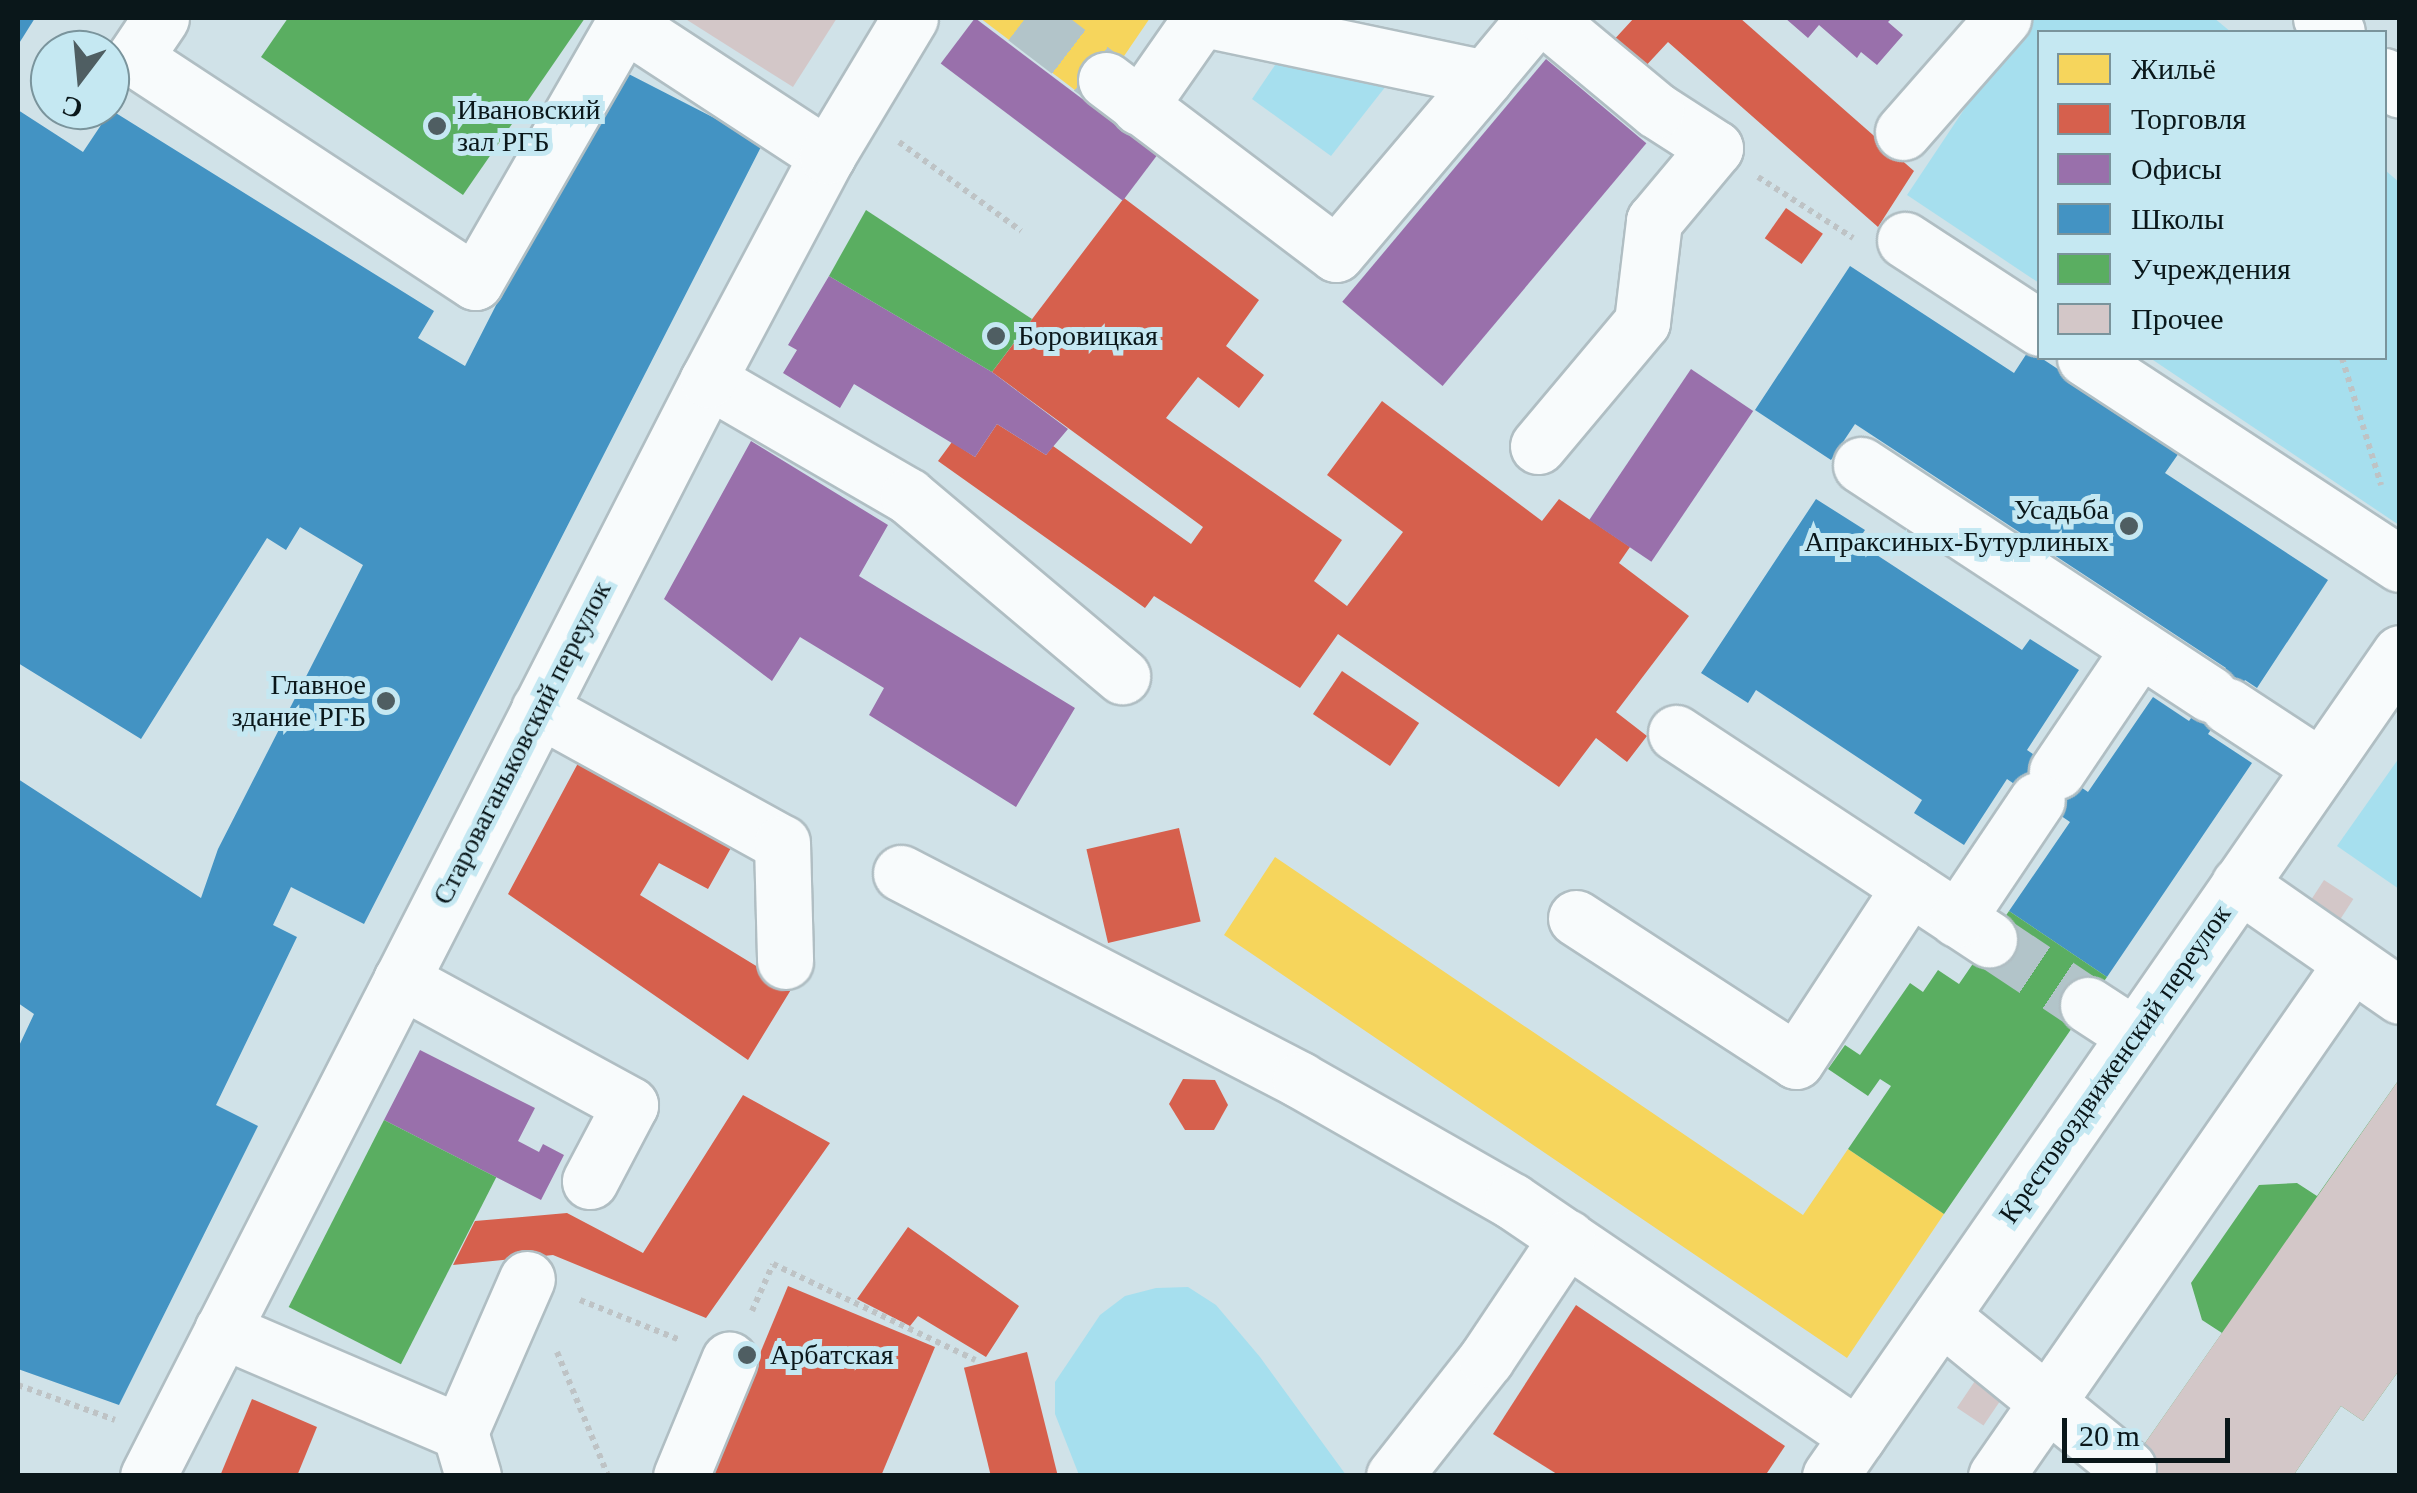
<!DOCTYPE html>
<meta charset="utf-8">
<style>
body{margin:0}
#map{position:relative;width:2417px;height:1493px;overflow:hidden;background:#d0e2e8;font-family:Georgia,serif}
div>[style]{position:absolute}
.green>*{inset:0;background:#a6dfee}
.homes>*{inset:0;background:#f6d55c}
.shops>*{inset:0;background:#d6604d;transform-origin:0 0}
.offices>*{inset:0;background:#9970ab;transform-origin:0 0}
.schools>*{inset:0;background:#4393c3}
.public>*{inset:0;background:#5aae61;transform-origin:0 0}
.building>*{inset:0;background:#d3c7c8;transform-origin:0 0}
.minor-tunnel>*{height:55px;margin-top:-27.5px;transform-origin:0;background:repeating-linear-gradient(90deg,#b2c4c9 0 55px,transparent 0 83px)}
.path>*{height:6px;margin-top:-3px;transform-origin:0;background:repeating-linear-gradient(90deg,#bec3c5 0 5px,transparent 0 10px)}
.roads{filter:drop-shadow(2px 0 #b0bec3) drop-shadow(-2px 0 #b0bec3) drop-shadow(0 2px #b0bec3) drop-shadow(0 -2px #b0bec3)}
.minor>*{height:55px;margin:-27.5px;padding:0 27.5px;transform-origin:27.5px;border-radius:27.5px;background:#f8fbfc}
.major>*{height:55px;margin:-27.5px;padding:0 27.5px;transform-origin:27.5px;border-radius:27.5px;background:#f8fbfc}
.dots>*{width:28px;height:28px;translate:-50% -50%;box-sizing:border-box;border:5px solid #c5e8f2;border-radius:50%}
span{translate:-50% -50%;white-space:nowrap;text-align:center;line-height:1.15;-webkit-text-stroke:10px #c5e8f2;paint-order:stroke}
.poi-label{font-size:28px;color:#0a171a}
.left{translate:0 -50%;text-align:left}
.right{translate:-100% -50%;text-align:right}
.street-label{font-size:28px;color:#0a171a}
.frame{position:absolute;inset:0;border:20px solid #0a171a;pointer-events:none}
.legend{position:absolute;left:2037px;top:30px;width:350px;height:330px;box-sizing:border-box;background:#c5e8f2;border:2px solid #7a949c;margin:0;padding:12px 18px;list-style:none;font-size:30px;color:#0a171a}
.legend li{display:flex;align-items:center;gap:20px;height:50px}
.legend b{width:50px;border:2px solid #7a949c}
.north{position:absolute;left:30px;top:30px;width:100px;height:100px;box-sizing:border-box;background:#c5e8f2;border:2px solid #7a949c;border-radius:50%;rotate:196deg;font-size:28px;font-weight:700;line-height:40px;text-align:center;color:#0a171a}
.north::after{content:'';display:block;margin:auto;width:35px;height:45px;background:#4f5e62;clip-path:polygon(50% 0,100% 100%,50% 72%,0 100%)}
.scale{position:absolute;left:2062px;top:1418px;width:168px;height:45px;box-sizing:border-box;border:5px solid #0a171a;border-top:0;padding-left:12px;font-size:30px;line-height:35px;white-space:nowrap;color:#0a171a;-webkit-text-stroke:8px #c5e8f2;paint-order:stroke}
</style>
<div id="map">
<div class="green">
<div style="clip-path:polygon(2025px 18px,2214px 18px,2231px 32px,2040px 32px,2039px 283px,1907px 195px)"></div>
<div style="clip-path:polygon(1286px 49px,1397px 72px,1331px 156px,1252px 99px)"></div>
<div style="clip-path:polygon(2385px 170px,2400px 183px,2399px 525px,2150px 358px,2384px 358px)"></div>
<div style="clip-path:polygon(2399px 758px,2400px 889px,2399px 889px,2337px 846px)"></div>
<div style="clip-path:polygon(1188px 1287px,1216px 1305px,1260px 1357px,1346px 1475px,1079px 1475px,1055px 1414px,1055px 1382px,1100px 1315px,1125px 1296px,1156px 1288px)"></div>
</div>
<div class="homes">
<div style="clip-path:polygon(980px 18px,1150px 18px,1092px 103px)"></div>
<div style="clip-path:polygon(1275px 857px,1803px 1215px,1848px 1149px,1944px 1214px,1847px 1358px,1224px 935px)"></div>
</div>
<div class="shops">
<div style="clip-path:polygon(1634px 18px,1740px 18px,1914px 171px,1878px 227px,1668px 42px,1642px 70px,1611px 43px)"></div>
<div style="clip-path:polygon(1124px 198px,1259px 300px,1226px 346px,1264px 375px,1239px 408px,1198px 377px,1166px 418px,1342px 540px,1314px 581px,1347px 606px,1403px 532px,1327px 475px,1382px 401px,1542px 521px,1559px 499px,1630px 547px,1619px 563px,1689px 616px,1616px 712px,1647px 736px,1627px 762px,1596px 738px,1559px 787px,1338px 634px,1300px 688px,1154px 596px,1145px 608px,938px 461px,952px 442px,975px 457px,997px 424px,1046px 455px,1053px 446px,1191px 544px,1203px 527px,992px 372px)"></div>
<div style="left:1786px;top:208px;width:45px;height:37px;rotate:35deg"></div>
<div style="left:1342px;top:671px;width:93px;height:52px;rotate:34deg"></div>
<div style="clip-path:polygon(584px 752px,737px 837px,708px 889px,659px 863px,640px 895px,792px 988px,748px 1060px,508px 894px)"></div>
<div style="left:1179px;top:828px;width:96px;height:95px;rotate:77deg"></div>
<div style="clip-path:polygon(1183px 1079px,1215px 1080px,1228px 1105px,1214px 1130px,1185px 1130px,1169px 1104px)"></div>
<div style="clip-path:polygon(743px 1095px,830px 1143px,706px 1318px,553px 1255px,453px 1265px,475px 1221px,567px 1213px,643px 1253px)"></div>
<div style="clip-path:polygon(908px 1227px,1019px 1306px,986px 1357px,918px 1316px,910px 1326px,857px 1299px)"></div>
<div style="clip-path:polygon(788px 1286px,935px 1347px,881px 1476px,709px 1476px)"></div>
<div style="clip-path:polygon(1576px 1305px,1785px 1446px,1765px 1476px,1560px 1476px,1493px 1434px)"></div>
<div style="left:1027px;top:1352px;width:128px;height:65px;rotate:76deg"></div>
<div style="clip-path:polygon(252px 1399px,317px 1427px,297px 1476px,220px 1476px)"></div>
</div>
<div class="offices">
<div style="left:975px;top:18px;width:228px;height:57px;rotate:37deg"></div>
<div style="clip-path:polygon(1785px 18px,1892px 18px,1888px 22px,1903px 35px,1877px 65px,1861px 52px,1857px 58px,1819px 25px,1808px 38px)"></div>
<div style="left:1546px;top:59px;width:131px;height:317px;rotate:40deg"></div>
<div style="clip-path:polygon(829px 276px,992px 372px,1068px 429px,1046px 455px,997px 424px,975px 457px,854px 384px,840px 408px,783px 373px,797px 350px,788px 345px)"></div>
<div style="left:1691px;top:369px;width:75px;height:182px;rotate:34deg"></div>
<div style="clip-path:polygon(751px 441px,888px 525px,859px 576px,1075px 708px,1016px 807px,869px 715px,884px 688px,800px 637px,772px 681px,664px 599px)"></div>
<div style="clip-path:polygon(420px 1050px,535px 1108px,518px 1141px,539px 1152px,543px 1144px,564px 1155px,541px 1200px,384px 1120px)"></div>
</div>
<div class="schools">
<div style="clip-path:polygon(18px 18px,35px 18px,18px 45px)"></div>
<div style="clip-path:polygon(617px 68px,763px 143px,364px 924px,291px 887px,273px 925px,297px 937px,216px 1105px,258px 1126px,119px 1405px,18px 1369px,18px 1048px,34px 1014px,18px 1003px,18px 779px,201px 898px,218px 849px,363px 565px,300px 527px,286px 550px,267px 538px,141px 739px,18px 663px,18px 110px,83px 152px,111px 110px,434px 311px,418px 338px,465px 366px)"></div>
<div style="clip-path:polygon(1850px 266px,2014px 373px,2029px 350px,2181px 450px,2165px 473px,2328px 580px,2257px 688px,2245px 680px,2208px 734px,2252px 763px,2107px 977px,2009px 911px,2070px 822px,2007px 779px,1964px 845px,1914px 813px,1922px 800px,1756px 690px,1748px 703px,1701px 673px,1816px 499px,1865px 530px,1857px 542px,2022px 650px,2030px 639px,2079px 670px,2027px 750px,2088px 792px,2153px 697px,2189px 721px,2226px 668px,1855px 424px,1831px 460px,1755px 410px)"></div>
</div>
<div class="public">
<div style="clip-path:polygon(288px 18px,585px 18px,463px 195px,261px 57px)"></div>
<div style="clip-path:polygon(866px 210px,1032px 319px,992px 372px,829px 276px)"></div>
<div style="clip-path:polygon(2009px 911px,2107px 977px,1944px 1214px,1848px 1149px,1891px 1086px,1880px 1079px,1868px 1096px,1828px 1069px,1845px 1045px,1860px 1055px,1910px 983px,1923px 992px,1938px 970px,1959px 984px)"></div>
<div style="clip-path:polygon(2400px 1078px,2400px 1369px,2363px 1421px,2341px 1406px,2293px 1476px,2122px 1476px,2222px 1333px,2202px 1320px,2191px 1283px,2259px 1185px,2297px 1183px,2317px 1196px)"></div>
<div style="left:384px;top:1120px;width:126px;height:210px;rotate:27deg"></div>
</div>
<div class="building">
<div style="clip-path:polygon(684px 18px,837px 18px,793px 87px)"></div>
<div style="left:2324px;top:880px;width:35px;height:35px;rotate:33deg"></div>
<div style="clip-path:polygon(2400px 1078px,2400px 1369px,2363px 1421px,2341px 1406px,2293px 1476px,2122px 1476px)"></div>
<div style="left:1981px;top:1372px;width:32px;height:43px;rotate:34deg"></div>
</div>
<div class="minor-tunnel">
<div style="left:1025px;top:18px;width:102px;rotate:37.4deg"></div>
<div style="left:1989px;top:939px;width:119px;rotate:33.7deg"></div>
</div>
<div class="path">
<div style="left:899px;top:142px;width:151px;rotate:36.1deg"></div>
<div style="left:1758px;top:177px;width:113px;rotate:32.7deg"></div>
<div style="left:2342px;top:358px;width:133px;rotate:72.9deg"></div>
<div style="left:580px;top:1300px;width:108px;rotate:21.8deg"></div>
<div style="left:752px;top:1311px;width:51px;rotate:-65.9deg"></div>
<div style="left:773px;top:1264px;width:224px;rotate:25.4deg"></div>
<div style="left:557px;top:1352px;width:134px;rotate:67.6deg"></div>
<div style="left:18px;top:1385px;width:103px;rotate:19.8deg"></div>
</div>
<div class="roads">
<div class="minor">
<div style="left:161px;top:18px;width:48px;rotate:124deg"></div>
<div style="left:134px;top:58px;width:408px;rotate:33.3deg"></div>
<div style="left:475px;top:282px;width:305px;rotate:-60.1deg"></div>
<div style="left:1200px;top:18px;width:291px;rotate:11.9deg"></div>
<div style="left:1485px;top:78px;width:78px;rotate:-50.2deg"></div>
<div style="left:624px;top:23px;width:243px;rotate:33.2deg"></div>
<div style="left:1106px;top:80px;width:288px;rotate:37.1deg"></div>
<div style="left:1336px;top:254px;width:231px;rotate:-49.7deg"></div>
<div style="left:1139px;top:107px;width:108px;rotate:-55.1deg"></div>
<div style="left:1903px;top:132px;width:152px;rotate:-48.7deg"></div>
<div style="left:1905px;top:240px;width:161px;rotate:33.1deg"></div>
<div style="left:2085px;top:358px;width:376px;rotate:33.2deg"></div>
<div style="left:708px;top:380px;width:231px;rotate:30.1deg"></div>
<div style="left:908px;top:496px;width:280px;rotate:40.1deg"></div>
<div style="left:1538px;top:446px;width:162px;rotate:-50deg"></div>
<div style="left:1642px;top:322px;width:102px;rotate:-83.2deg"></div>
<div style="left:1654px;top:221px;width:95px;rotate:-50.1deg"></div>
<div style="left:1715px;top:148px;width:70px;rotate:-147.2deg"></div>
<div style="left:1656px;top:110px;width:144px;rotate:-140.3deg"></div>
<div style="left:1861px;top:465px;width:417px;rotate:33.3deg"></div>
<div style="left:2228px;top:706px;width:111px;rotate:33.3deg"></div>
<div style="left:539px;top:709px;width:277px;rotate:28.9deg"></div>
<div style="left:782px;top:843px;width:118px;rotate:88.5deg"></div>
<div style="left:1676px;top:733px;width:375px;rotate:33.4deg"></div>
<div style="left:2057px;top:771px;width:148px;rotate:-56deg"></div>
<div style="left:901px;top:873px;width:449px;rotate:27.4deg"></div>
<div style="left:1300px;top:1080px;width:244px;rotate:29.7deg"></div>
<div style="left:1512px;top:1201px;width:418px;rotate:34.2deg"></div>
<div style="left:2239px;top:884px;width:196px;rotate:34.8deg"></div>
<div style="left:1576px;top:918px;width:262px;rotate:33deg"></div>
<div style="left:1796px;top:1061px;width:208px;rotate:-56.8deg"></div>
<div style="left:1957px;top:919px;width:143px;rotate:-56.1deg"></div>
<div style="left:401px;top:980px;width:261px;rotate:28.6deg"></div>
<div style="left:630px;top:1105px;width:86px;rotate:117.8deg"></div>
<div style="left:2088px;top:1005px;width:55px;rotate:33.1deg"></div>
<div style="left:1941px;top:1316px;width:241px;rotate:39.1deg"></div>
<div style="left:222px;top:1330px;width:259px;rotate:23.2deg"></div>
<div style="left:460px;top:1432px;width:46px;rotate:73.5deg"></div>
<div style="left:460px;top:1432px;width:167px;rotate:-66.4deg"></div>
<div style="left:148px;top:1476px;width:1231px;rotate:-62.94deg"></div>
<div style="left:708px;top:380px;width:254px;rotate:-62deg"></div>
<div style="left:827px;top:156px;width:161px;rotate:-59deg"></div>
<div style="left:681px;top:1476px;width:126px;rotate:-67.5deg"></div>
<div style="left:1394px;top:1476px;width:149px;rotate:-51.8deg"></div>
<div style="left:1486px;top:1359px;width:146px;rotate:-56.2deg"></div>
<div style="left:1830px;top:1476px;width:1001px;rotate:-55.29deg"></div>
<div style="left:1996px;top:1476px;width:624px;rotate:-55.24deg"></div>
</div>
<div class="major">
<div style="left:2321px;top:18px;width:21px;rotate:41deg"></div>
<div style="left:2384px;top:76px;width:21px;rotate:41deg"></div>
</div>
</div>
<div class="dots">
<div style="left:437px;top:126px;background:#4f5e62"></div>
<div style="left:996px;top:336px;background:#4f5e62"></div>
<div style="left:2129px;top:526px;background:#4f5e62"></div>
<div style="left:386px;top:701px;background:#4f5e62"></div>
<div style="left:747px;top:1355px;background:#4f5e62"></div>
</div>
<div class="poi-label">
<span class="left" style="left:457px;top:126px">Ивановский<br>зал РГБ</span>
<span class="left" style="left:1018px;top:336px">Боровицкая</span>
<span class="right" style="left:2109px;top:526px">Усадьба<br>Апраксиных-Бутурлиных</span>
<span class="right" style="left:366px;top:701px">Главное<br>здание РГБ</span>
<span class="left" style="left:770px;top:1355px">Арбатская</span>
</div>
<div class="street-label">
<span style="left:522px;top:743px;rotate:-63deg">Староваганьковский переулок</span>
<span style="left:2115px;top:1064px;rotate:-55deg">Крестовоздвиженский переулок</span>
</div>
<div class="frame"></div>
<ul class="legend">
<li><b style="height:28px;background:#f6d55c"></b>Жильё</li>
<li><b style="height:28px;background:#d6604d"></b>Торговля</li>
<li><b style="height:28px;background:#9970ab"></b>Офисы</li>
<li><b style="height:28px;background:#4393c3"></b>Школы</li>
<li><b style="height:28px;background:#5aae61"></b>Учреждения</li>
<li><b style="height:28px;background:#d3c7c8"></b>Прочее</li>
</ul>
<div class="north">С</div>
<div class="scale">20 m</div>
</div>
